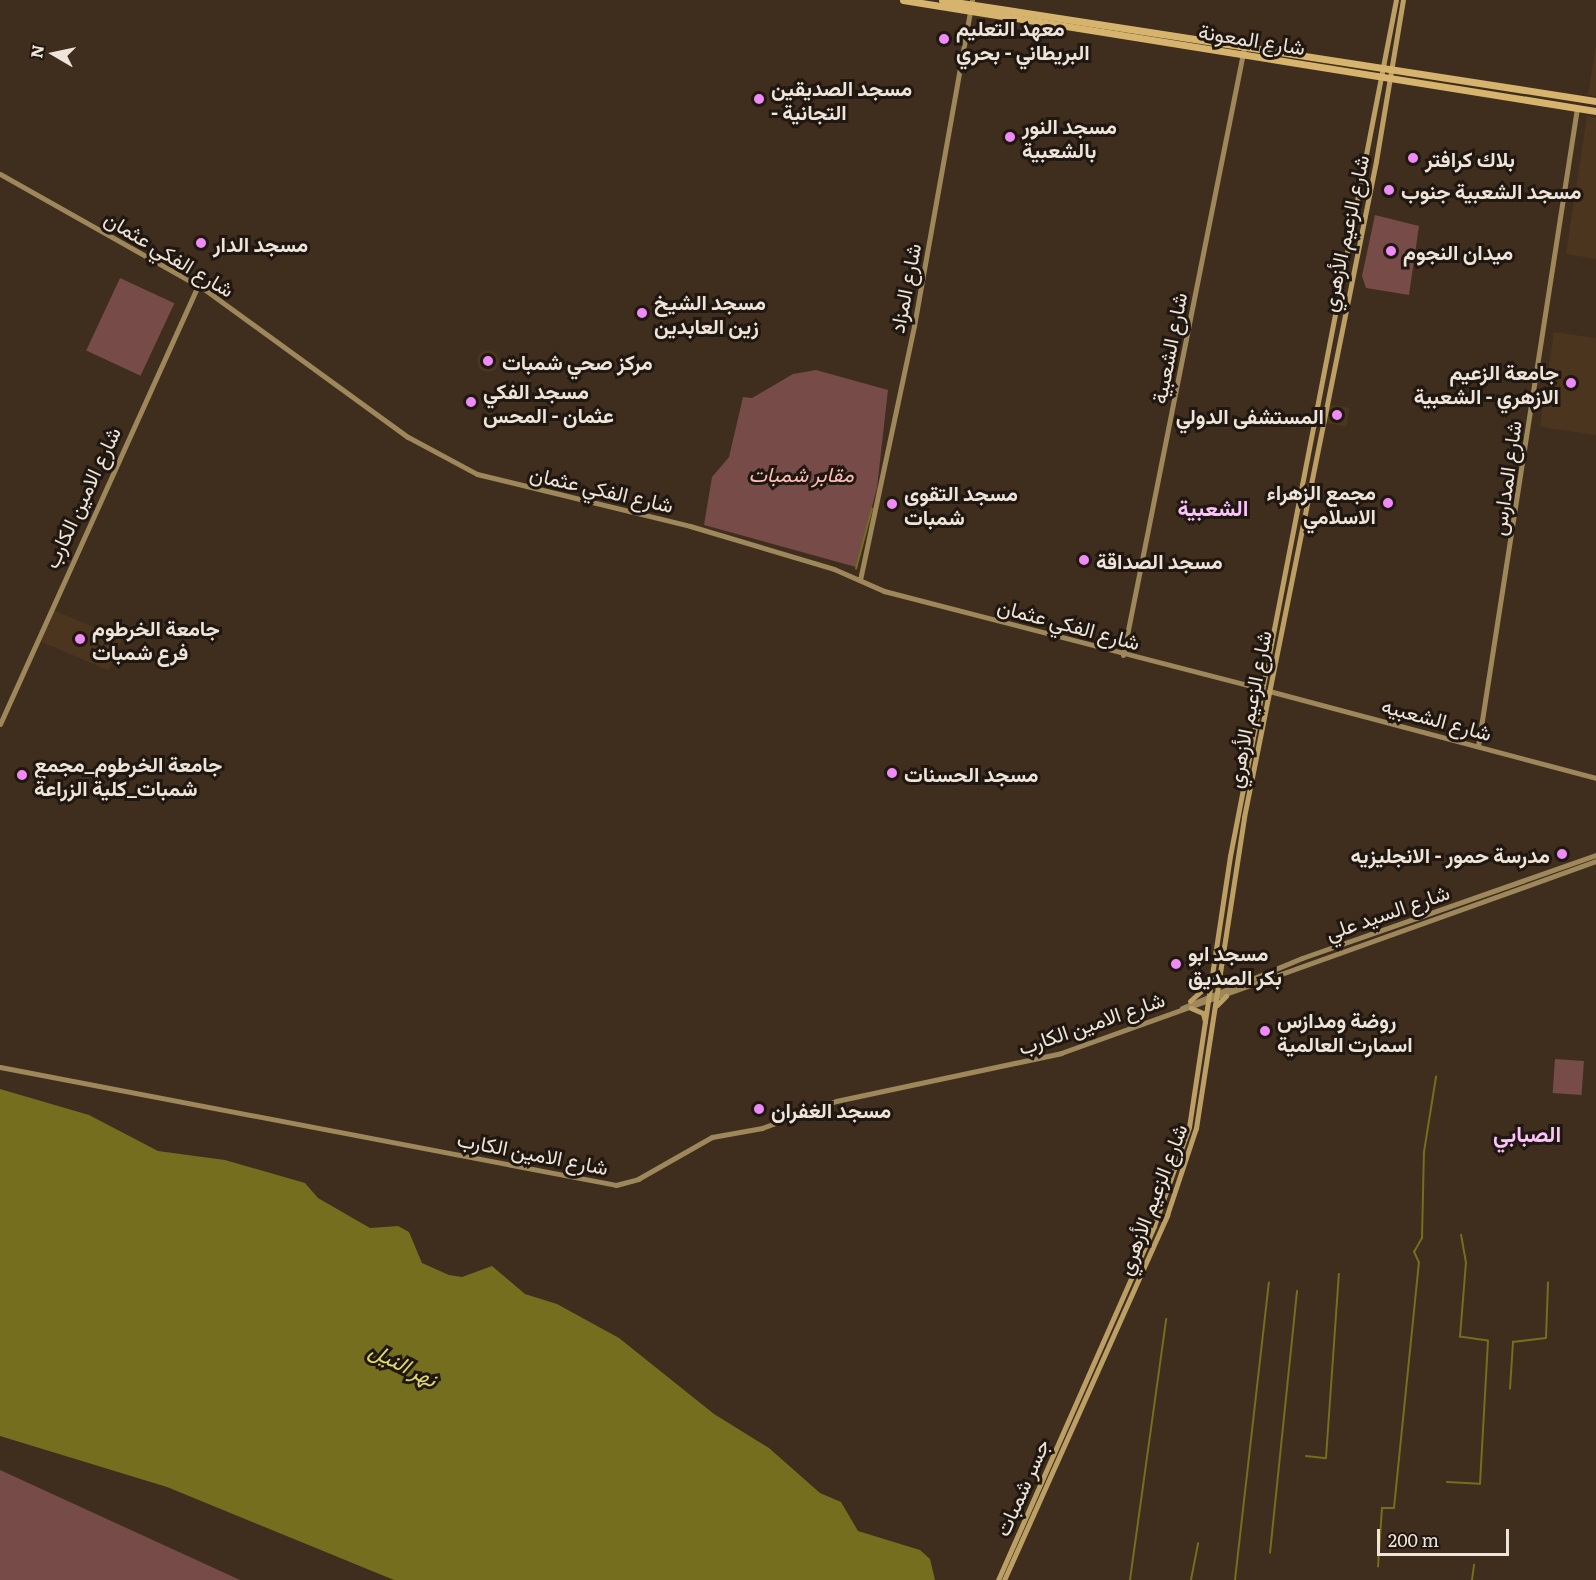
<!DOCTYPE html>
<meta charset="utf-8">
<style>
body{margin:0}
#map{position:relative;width:1596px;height:1580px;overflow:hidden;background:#3f2d1d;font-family:Literata,Vazirmatn,serif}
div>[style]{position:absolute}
.built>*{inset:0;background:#4c351f;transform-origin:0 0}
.round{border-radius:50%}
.green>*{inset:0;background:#764b48;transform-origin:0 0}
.water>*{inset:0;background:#746e1e}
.stream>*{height:1.5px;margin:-0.75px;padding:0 0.75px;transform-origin:0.75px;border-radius:0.75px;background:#746e1e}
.secondary>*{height:5px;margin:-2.5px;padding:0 2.5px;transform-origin:2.5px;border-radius:2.5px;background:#9d875b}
.primary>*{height:5px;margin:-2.5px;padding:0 2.5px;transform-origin:2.5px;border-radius:2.5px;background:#bb9f64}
.highway>*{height:7px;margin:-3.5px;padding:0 3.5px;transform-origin:3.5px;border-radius:3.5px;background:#d7b46d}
.dots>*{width:16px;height:16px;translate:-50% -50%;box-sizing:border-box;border:3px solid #1f1710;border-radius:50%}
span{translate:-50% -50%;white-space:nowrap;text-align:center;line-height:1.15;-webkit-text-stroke:6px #1f1710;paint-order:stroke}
.poi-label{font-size:21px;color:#efe4d9;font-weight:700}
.left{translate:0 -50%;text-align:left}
.right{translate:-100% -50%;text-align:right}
.street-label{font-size:21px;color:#efe4d9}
.park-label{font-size:21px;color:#ffbdb7;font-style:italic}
.neighbourhood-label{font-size:22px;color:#fbc2fe;font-weight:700}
.water-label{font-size:22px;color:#e1d86e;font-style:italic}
.north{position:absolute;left:24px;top:24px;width:60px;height:60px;-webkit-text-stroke:4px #1f1710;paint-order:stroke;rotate:279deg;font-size:16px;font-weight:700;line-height:24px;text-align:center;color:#efe4d9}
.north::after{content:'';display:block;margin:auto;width:21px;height:27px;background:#efe4d9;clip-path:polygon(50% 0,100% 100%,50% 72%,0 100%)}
.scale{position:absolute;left:1377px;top:1529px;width:132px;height:27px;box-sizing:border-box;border:3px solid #efe4d9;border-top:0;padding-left:8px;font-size:18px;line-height:21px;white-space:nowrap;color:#efe4d9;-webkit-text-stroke:4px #1f1710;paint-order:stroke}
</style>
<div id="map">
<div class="built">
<div style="clip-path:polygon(1596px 45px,1596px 96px,1588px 95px)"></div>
<div style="clip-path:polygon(1587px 116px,1596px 118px,1596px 259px,1566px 254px)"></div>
<div style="clip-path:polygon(1554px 332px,1596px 338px,1596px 435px,1540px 427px)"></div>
<div class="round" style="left:477px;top:350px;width:22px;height:22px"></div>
<div style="left:1327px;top:404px;width:23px;height:19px;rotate:10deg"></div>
<div style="left:51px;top:609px;width:77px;height:34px;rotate:23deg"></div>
</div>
<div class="green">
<div style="clip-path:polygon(1375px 215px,1419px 226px,1409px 295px,1366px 288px,1362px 276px)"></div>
<div style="left:120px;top:278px;width:60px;height:80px;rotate:25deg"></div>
<div style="clip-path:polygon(816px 370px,888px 390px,877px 488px,856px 567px,704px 525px,712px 477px,729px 457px,743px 397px,752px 398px,793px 374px)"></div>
<div style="left:1555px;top:1059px;width:29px;height:34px;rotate:4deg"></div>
<div style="clip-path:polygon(0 1470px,240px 1580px,0 1580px)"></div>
</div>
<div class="water">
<div style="clip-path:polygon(0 1089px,89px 1115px,158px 1151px,225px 1160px,305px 1183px,318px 1198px,370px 1228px,398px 1226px,409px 1232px,422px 1263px,449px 1275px,462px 1277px,492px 1266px,525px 1294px,557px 1304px,619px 1338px,714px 1414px,769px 1448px,820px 1493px,841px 1502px,858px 1531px,920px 1550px,930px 1559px,935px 1580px,394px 1580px,167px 1487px,0 1436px)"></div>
</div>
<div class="stream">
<div style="left:856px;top:569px;width:62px;rotate:-75.1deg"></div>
<div style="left:1510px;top:1389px;width:47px;rotate:-86.3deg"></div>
<div style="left:1513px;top:1342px;width:33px;rotate:-7deg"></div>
<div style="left:1546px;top:1338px;width:55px;rotate:-87.9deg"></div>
<div style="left:1306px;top:1456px;width:20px;rotate:6deg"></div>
<div style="left:1326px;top:1458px;width:184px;rotate:-86deg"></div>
<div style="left:1447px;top:1482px;width:33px;rotate:3deg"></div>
<div style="left:1480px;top:1484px;width:143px;rotate:-86.8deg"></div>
<div style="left:1488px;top:1341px;width:28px;rotate:-172deg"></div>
<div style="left:1460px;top:1337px;width:74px;rotate:-85.4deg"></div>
<div style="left:1466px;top:1263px;width:28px;rotate:-100deg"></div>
<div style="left:1270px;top:1553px;width:263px;rotate:-84.1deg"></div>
<div style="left:1378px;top:1567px;width:59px;rotate:-86.1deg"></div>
<div style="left:1382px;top:1508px;width:12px"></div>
<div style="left:1394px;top:1508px;width:246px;rotate:-84.2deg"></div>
<div style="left:1419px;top:1263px;width:12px;rotate:-114deg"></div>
<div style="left:1414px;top:1252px;width:16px;rotate:-60deg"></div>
<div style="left:1422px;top:1238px;width:86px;rotate:-88.7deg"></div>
<div style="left:1424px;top:1152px;width:76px;rotate:-80.9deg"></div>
<div style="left:1130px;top:1580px;width:263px;rotate:-82.1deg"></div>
<div style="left:1191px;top:1580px;width:37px;rotate:-79deg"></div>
<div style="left:1235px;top:1580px;width:299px;rotate:-83.5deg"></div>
<div style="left:1472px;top:1580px;width:15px;rotate:-82deg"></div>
</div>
<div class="secondary">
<div style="left:0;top:174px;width:234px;rotate:29.4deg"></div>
<div style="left:204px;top:289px;width:252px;rotate:36deg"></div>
<div style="left:408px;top:437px;width:78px;rotate:28.2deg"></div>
<div style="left:477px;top:474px;width:219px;rotate:13.7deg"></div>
<div style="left:690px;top:526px;width:150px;rotate:16.6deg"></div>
<div style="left:834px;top:569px;width:55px;rotate:23.7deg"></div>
<div style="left:884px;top:591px;width:390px;rotate:14.5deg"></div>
<div style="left:860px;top:580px;width:260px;rotate:-78deg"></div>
<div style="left:914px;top:326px;width:331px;rotate:-79.9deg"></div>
<div style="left:1123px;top:655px;width:619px;rotate:-78.73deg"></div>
<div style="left:1269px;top:691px;width:338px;rotate:14.9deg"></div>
<div style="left:0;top:724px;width:481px;rotate:-65.7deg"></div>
<div style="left:1478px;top:746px;width:646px;rotate:-81.18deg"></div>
<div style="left:1182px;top:1008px;width:130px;rotate:-22.6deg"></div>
<div style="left:1302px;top:958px;width:312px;rotate:-19.3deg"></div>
<div style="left:0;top:1067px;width:627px;rotate:10.84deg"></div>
<div style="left:616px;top:1185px;width:23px;rotate:-15deg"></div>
<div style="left:638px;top:1179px;width:85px;rotate:-29.6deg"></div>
<div style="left:712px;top:1137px;width:51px;rotate:-10.2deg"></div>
<div style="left:762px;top:1128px;width:79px;rotate:-20deg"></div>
<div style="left:836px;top:1101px;width:230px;rotate:-12deg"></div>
<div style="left:1061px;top:1053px;width:568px;rotate:-19.74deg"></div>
</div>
<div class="primary">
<div style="left:1221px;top:979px;width:15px;rotate:20deg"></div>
<div style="left:1190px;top:1001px;width:30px;rotate:-42deg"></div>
<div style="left:1217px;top:1005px;width:13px;rotate:-45deg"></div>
<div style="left:1191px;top:1008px;width:13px;rotate:23deg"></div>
<div style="left:1203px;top:1013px;width:9px;rotate:77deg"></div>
<div style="left:998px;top:1580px;width:387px;rotate:-66.2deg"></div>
<div style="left:1154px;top:1226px;width:105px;rotate:-70.5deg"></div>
<div style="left:1189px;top:1127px;width:274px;rotate:-81.4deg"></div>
<div style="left:1230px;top:856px;width:872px;rotate:-79.03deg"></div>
<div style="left:1004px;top:1580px;width:400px;rotate:-65.9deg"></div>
<div style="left:1167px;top:1215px;width:92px;rotate:-71.6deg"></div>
<div style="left:1196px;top:1128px;width:315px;rotate:-81.2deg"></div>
<div style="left:1244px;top:817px;width:669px;rotate:-78.62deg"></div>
<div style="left:1376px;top:161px;width:163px;rotate:-80.5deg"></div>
</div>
<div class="highway">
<div style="left:903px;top:0;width:702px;rotate:9.1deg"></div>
<div style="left:942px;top:0;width:662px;rotate:8.78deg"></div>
</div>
<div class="dots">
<div style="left:944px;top:39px;background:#ef8bf6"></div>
<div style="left:759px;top:99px;background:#ef8bf6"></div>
<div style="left:1010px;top:137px;background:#ef8bf6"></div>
<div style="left:1413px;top:158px;background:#ef8bf6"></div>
<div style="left:1389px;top:190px;background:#ef8bf6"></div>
<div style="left:201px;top:243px;background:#ef8bf6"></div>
<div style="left:1391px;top:251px;background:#ef8bf6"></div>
<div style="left:642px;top:313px;background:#ef8bf6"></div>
<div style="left:488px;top:361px;background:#ef8bf6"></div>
<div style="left:1571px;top:383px;background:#ef8bf6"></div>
<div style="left:471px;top:402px;background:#ef8bf6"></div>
<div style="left:1337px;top:415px;background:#ef8bf6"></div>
<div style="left:1388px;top:503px;background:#ef8bf6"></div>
<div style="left:892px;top:504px;background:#ef8bf6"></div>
<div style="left:1084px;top:560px;background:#ef8bf6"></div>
<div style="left:80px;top:639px;background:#ef8bf6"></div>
<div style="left:892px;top:773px;background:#ef8bf6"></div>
<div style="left:22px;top:775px;background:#ef8bf6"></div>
<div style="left:1562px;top:854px;background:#ef8bf6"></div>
<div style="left:1176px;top:964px;background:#ef8bf6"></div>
<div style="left:1265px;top:1031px;background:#ef8bf6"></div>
<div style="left:759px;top:1109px;background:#ef8bf6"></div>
</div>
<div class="poi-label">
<span class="left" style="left:956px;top:39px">معهد التعليم<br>البريطاني - بحري</span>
<span class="left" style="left:771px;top:99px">مسجد الصديقين<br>- التجانية</span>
<span class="left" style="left:1022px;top:137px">مسجد النور<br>بالشعبية</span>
<span class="left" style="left:1425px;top:158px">بلاك كرافتر</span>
<span class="left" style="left:1401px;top:190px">مسجد الشعبية جنوب</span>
<span class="left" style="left:213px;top:243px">مسجد الدار</span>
<span class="left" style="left:1403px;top:251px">ميدان النجوم</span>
<span class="left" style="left:654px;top:313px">مسجد الشيخ<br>زين العابدين</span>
<span class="left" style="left:502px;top:361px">مركز صحي شمبات</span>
<span class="right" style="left:1559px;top:383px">جامعة الزعيم<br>الازهري - الشعبية</span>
<span class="left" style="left:483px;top:402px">مسجد الفكي<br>عثمان - المحس</span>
<span class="right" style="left:1324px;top:415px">المستشفى الدولي</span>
<span class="right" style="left:1376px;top:503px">مجمع الزهراء<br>الاسلامي</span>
<span class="left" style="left:904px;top:504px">مسجد التقوى<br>شمبات</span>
<span class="left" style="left:1096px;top:560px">مسجد الصداقة</span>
<span class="left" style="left:92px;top:639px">جامعة الخرطوم<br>فرع شمبات</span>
<span class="left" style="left:34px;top:775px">جامعة الخرطوم_مجمع<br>شمبات_كلية الزراعة</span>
<span class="left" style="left:904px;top:773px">مسجد الحسنات</span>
<span class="right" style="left:1550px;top:854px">مدرسة حمور - الانجليزيه</span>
<span class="left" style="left:1188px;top:964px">مسجد ابو<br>بكر الصديق</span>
<span class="left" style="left:1277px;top:1031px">روضة ومدازس<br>اسمارت العالمية</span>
<span class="left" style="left:771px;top:1109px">مسجد الغفران</span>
</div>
<div class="street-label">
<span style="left:1252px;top:38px;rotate:9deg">شارع المعونة</span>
<span style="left:1344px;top:233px;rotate:-78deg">شارع الزعيم الأزهري</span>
<span style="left:170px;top:253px;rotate:31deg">شارع الفكي عثمان</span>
<span style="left:904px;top:288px;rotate:-79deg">شارع المزاد</span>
<span style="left:1168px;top:348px;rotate:-79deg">شارع الشعبية</span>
<span style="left:1505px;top:478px;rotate:-82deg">شارع المدارس</span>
<span style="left:602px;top:488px;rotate:13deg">شارع الفكي عثمان</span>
<span style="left:81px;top:497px;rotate:-65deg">شارع الامين الكارب</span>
<span style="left:1069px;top:623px;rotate:15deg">شارع الفكي عثمان</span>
<span style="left:1248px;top:709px;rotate:-79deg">شارع الزعيم الأزهري</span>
<span style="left:1437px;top:718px;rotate:15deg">شارع الشعبيه</span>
<span style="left:1387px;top:911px;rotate:-19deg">شارع السيد علي</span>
<span style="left:1091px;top:1022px;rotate:-19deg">شارع الامين الكارب</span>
<span style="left:533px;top:1152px;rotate:11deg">شارع الامين الكارب</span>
<span style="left:1151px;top:1199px;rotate:-69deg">شارع الزعيم الأزهري</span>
<span style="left:1021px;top:1487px;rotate:-66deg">جسر شمبات</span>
</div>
<div class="park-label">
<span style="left:801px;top:473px">مقابر شمبات</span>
</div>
<div class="neighbourhood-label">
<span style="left:1213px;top:507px">الشعبية</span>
<span style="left:1527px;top:1133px">الصبابي</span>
</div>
<div class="water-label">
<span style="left:404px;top:1363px;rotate:27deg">نهر النيل</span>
</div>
<div class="north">N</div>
<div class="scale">200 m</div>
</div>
